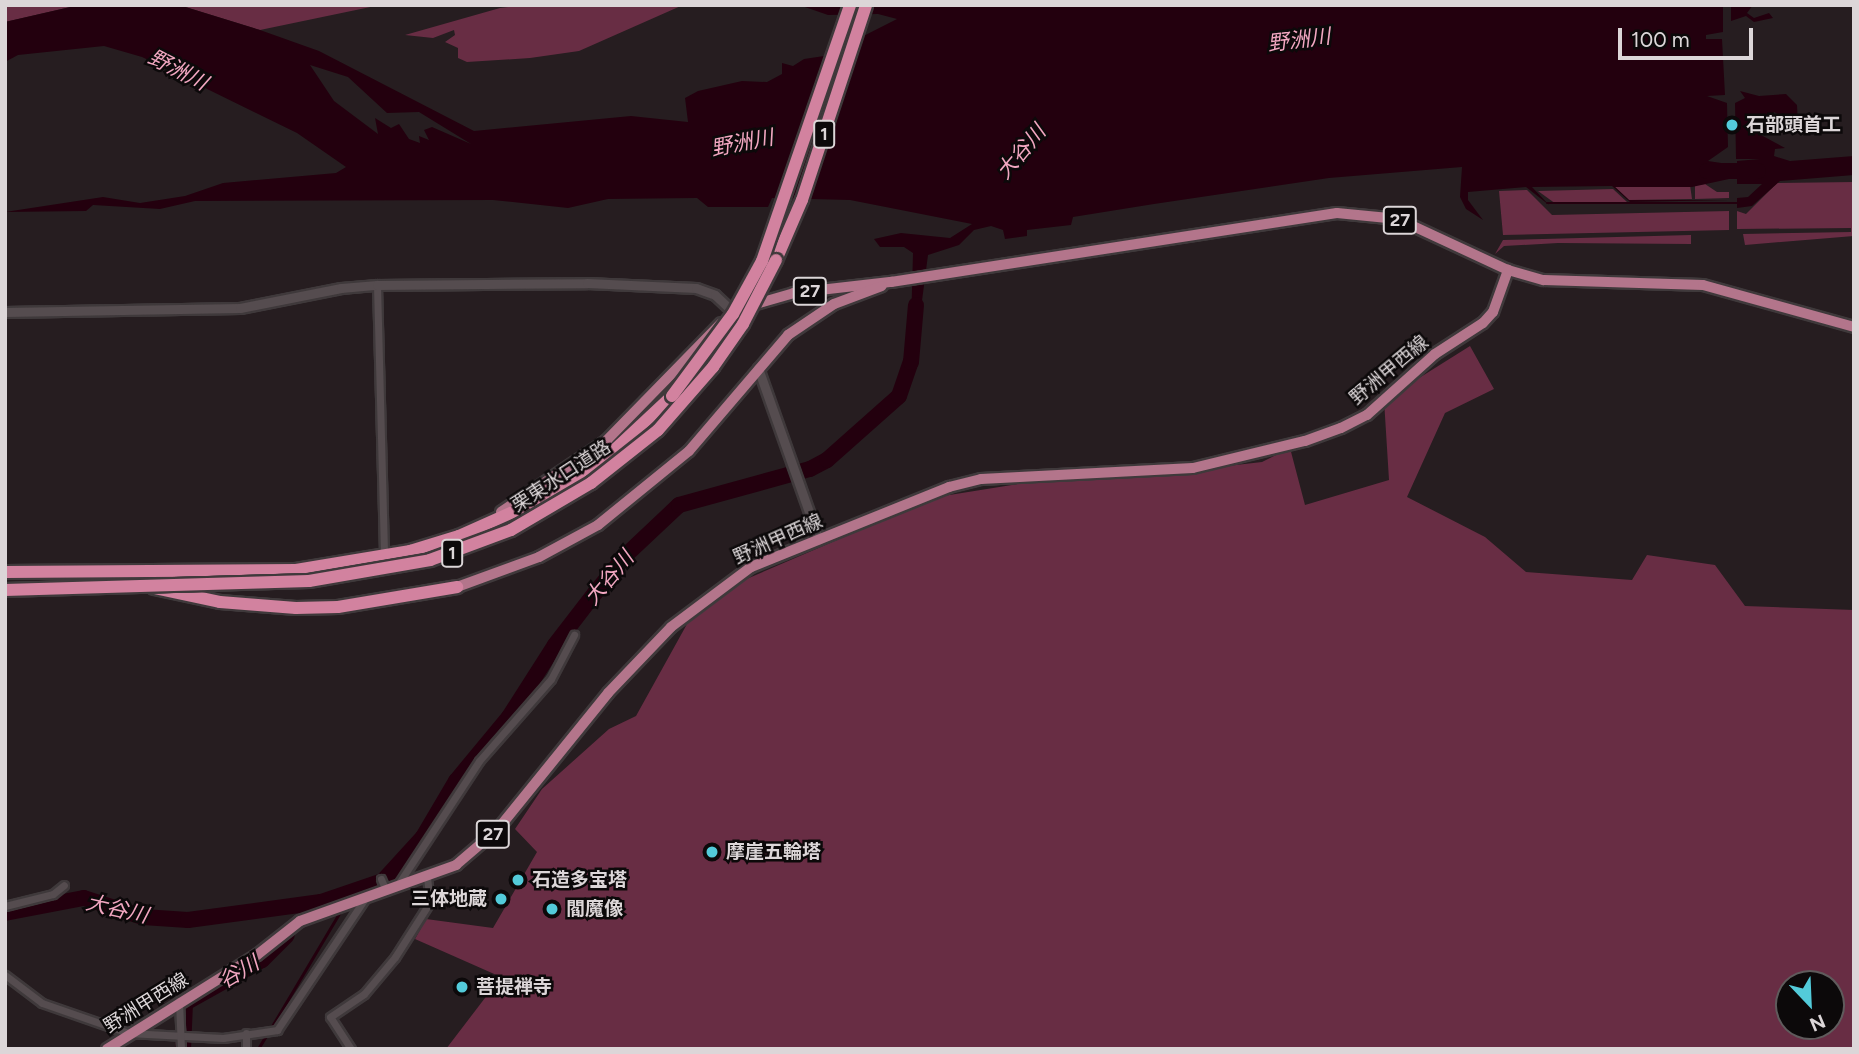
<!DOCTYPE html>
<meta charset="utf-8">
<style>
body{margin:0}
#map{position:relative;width:1859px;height:1054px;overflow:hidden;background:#261d20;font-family:Figtree,"Noto Sans JP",sans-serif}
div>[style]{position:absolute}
.green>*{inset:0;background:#682d44}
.water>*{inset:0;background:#23000e}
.stream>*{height:2.5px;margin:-1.25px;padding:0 1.25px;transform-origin:1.25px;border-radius:1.25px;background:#23000e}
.river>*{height:16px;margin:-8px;padding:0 8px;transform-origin:8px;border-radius:8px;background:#23000e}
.roads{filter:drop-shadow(2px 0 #3f393b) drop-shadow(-2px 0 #3f393b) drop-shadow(0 2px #3f393b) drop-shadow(0 -2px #3f393b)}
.minor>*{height:7px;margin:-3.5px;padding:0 3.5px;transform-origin:3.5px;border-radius:3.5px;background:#554c4f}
.tertiary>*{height:9px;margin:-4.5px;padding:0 4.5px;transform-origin:4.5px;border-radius:4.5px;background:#554c4f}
.primary>*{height:10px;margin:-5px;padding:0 5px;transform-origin:5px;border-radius:5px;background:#b3758b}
.trunk>*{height:12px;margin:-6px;padding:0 6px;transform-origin:6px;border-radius:6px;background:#d2829f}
.bridges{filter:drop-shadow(2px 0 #3f393b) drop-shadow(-2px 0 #3f393b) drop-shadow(0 2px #3f393b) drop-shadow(0 -2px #3f393b)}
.trunk-bridge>*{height:12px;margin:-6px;padding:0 6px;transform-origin:6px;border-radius:6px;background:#d2829f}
.dots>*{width:19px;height:19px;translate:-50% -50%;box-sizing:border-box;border:4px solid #0c090a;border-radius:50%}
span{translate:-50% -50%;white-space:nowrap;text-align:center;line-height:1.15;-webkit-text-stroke:5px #0c090a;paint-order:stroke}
.shield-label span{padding:2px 5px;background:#0c090a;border:2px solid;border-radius:5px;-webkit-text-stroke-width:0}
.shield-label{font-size:18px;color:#dcd6d8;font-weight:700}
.poi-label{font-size:19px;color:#dcd6d8;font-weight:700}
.left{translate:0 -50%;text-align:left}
.right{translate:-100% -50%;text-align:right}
.street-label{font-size:19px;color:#dcd6d8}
.water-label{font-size:21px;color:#f2a7c1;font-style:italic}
.frame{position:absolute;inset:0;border:7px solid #dcd6d8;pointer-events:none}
.north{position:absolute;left:1775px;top:970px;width:70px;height:70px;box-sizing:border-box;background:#0c090a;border:2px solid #5f5b5c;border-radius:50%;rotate:157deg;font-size:19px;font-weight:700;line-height:28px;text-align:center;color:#dcd6d8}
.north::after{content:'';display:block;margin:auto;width:24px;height:32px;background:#53cbda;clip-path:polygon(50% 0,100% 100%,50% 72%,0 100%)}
.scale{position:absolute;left:1618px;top:28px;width:135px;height:32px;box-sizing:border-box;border:4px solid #dcd6d8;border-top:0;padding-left:9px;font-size:21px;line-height:24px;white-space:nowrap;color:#dcd6d8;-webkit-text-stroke:5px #0c090a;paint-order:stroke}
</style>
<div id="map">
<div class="green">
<div style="clip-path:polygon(5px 5px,79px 5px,5px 22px)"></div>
<div style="clip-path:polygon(179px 5px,380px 5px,260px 30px)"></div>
<div style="clip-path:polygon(526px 5px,683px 5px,579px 51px,530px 58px,467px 62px,458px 58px,458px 48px,445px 42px,455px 35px,454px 30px,433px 38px,405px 35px,500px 8px)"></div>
<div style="clip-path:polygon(1854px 182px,1854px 236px,1745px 245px,1743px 234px,1851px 232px,1851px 228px,1737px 229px,1737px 211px,1746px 214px,1777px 183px)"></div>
<div style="clip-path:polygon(1705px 184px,1717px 192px,1729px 192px,1729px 198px,1695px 199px,1695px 185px)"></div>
<div style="clip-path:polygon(1690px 185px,1692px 199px,1629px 200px,1614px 186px)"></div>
<div style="clip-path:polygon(1613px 189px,1627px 202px,1556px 204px,1538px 191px)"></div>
<div style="clip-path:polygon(1527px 190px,1552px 215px,1729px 211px,1729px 230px,1503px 235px,1499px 191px)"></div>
<div style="clip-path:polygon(1691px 235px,1691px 244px,1558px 243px,1504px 246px,1495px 254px,1503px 240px)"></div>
<div style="clip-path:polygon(evenodd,1470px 346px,1494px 389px,1445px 413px,1407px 497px,1485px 537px,1526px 572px,1632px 580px,1647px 555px,1715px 565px,1745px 606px,1854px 610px,1854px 1049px,446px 1049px,501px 977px,415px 939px,426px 919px,493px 928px,537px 852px,515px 829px,542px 789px,609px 729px,636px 716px,692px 615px,721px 590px,937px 497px,1068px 476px,1149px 475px,1262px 462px,1290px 448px,1305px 505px,1389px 480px,1384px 400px,1470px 346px,1789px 984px,1831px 984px,1831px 1026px,1789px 1026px,1789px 984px)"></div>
</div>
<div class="water">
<div style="clip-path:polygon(evenodd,79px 5px,179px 5px,260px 30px,319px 51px,474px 131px,631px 116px,688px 122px,685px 98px,698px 91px,742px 81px,767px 82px,782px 74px,782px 63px,793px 66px,804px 59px,824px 56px,897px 19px,878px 14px,828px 15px,799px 5px,1723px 5px,1723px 32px,1706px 35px,1706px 39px,1722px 39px,1725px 95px,1707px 96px,1727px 103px,1728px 147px,1708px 161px,1728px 164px,1729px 179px,1692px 187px,1615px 187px,1629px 200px,1729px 200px,1630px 202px,1612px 186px,1532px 187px,1549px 205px,1526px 187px,1468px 192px,1468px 200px,1483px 220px,1466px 209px,1460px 197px,1462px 167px,1329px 178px,1154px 204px,1073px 217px,1071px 225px,1027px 230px,1027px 236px,1005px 239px,1003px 230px,991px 226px,974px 230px,959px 245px,928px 255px,920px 316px,916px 325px,911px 325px,913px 253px,904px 247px,880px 247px,874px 239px,901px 233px,950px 238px,972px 224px,850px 200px,772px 198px,768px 207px,708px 207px,697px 198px,608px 199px,568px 208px,493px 200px,195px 201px,160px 209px,93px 205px,86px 211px,5px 212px,103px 197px,140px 203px,185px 196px,223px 183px,336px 173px,346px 167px,297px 133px,142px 57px,104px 46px,18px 55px,5px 62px,5px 22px,79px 5px,310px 65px,348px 77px,387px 113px,419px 112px,471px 144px,432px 127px,424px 130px,429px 140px,419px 136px,420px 143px,409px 139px,399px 124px,391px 128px,375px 118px,378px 134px,334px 101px,310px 65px)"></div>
<div style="clip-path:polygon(1731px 5px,1753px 5px,1747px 13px,1754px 18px,1769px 13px,1773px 18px,1754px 22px,1746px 16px,1731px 21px)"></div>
<div style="clip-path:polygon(1740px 91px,1759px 96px,1786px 94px,1797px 105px,1798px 125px,1774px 112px,1761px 135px,1785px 148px,1775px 149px,1774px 156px,1790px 161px,1854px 156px,1854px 175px,1780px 181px,1752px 206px,1737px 208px,1737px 198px,1748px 197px,1762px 184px,1737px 184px,1737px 161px,1760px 159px,1736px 159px,1735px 103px,1745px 98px)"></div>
</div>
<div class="stream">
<div style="left:1547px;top:203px;width:192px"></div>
<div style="left:271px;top:1028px;width:137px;rotate:-59.3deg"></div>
<div style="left:258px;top:1049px;width:17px;rotate:-59deg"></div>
</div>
<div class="river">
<div style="left:1707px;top:171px;width:51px"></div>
<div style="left:5px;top:913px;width:80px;rotate:-10.8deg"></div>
<div style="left:84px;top:898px;width:62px;rotate:17.9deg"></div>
<div style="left:143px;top:917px;width:45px;rotate:3.8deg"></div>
<div style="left:188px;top:920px;width:134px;rotate:-7.7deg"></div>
<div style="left:321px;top:902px;width:65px;rotate:-18.7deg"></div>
<div style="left:383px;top:881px;width:59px;rotate:-47.7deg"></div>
<div style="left:423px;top:837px;width:65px;rotate:-59.5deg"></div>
<div style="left:456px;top:781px;width:83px;rotate:-50.4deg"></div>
<div style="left:509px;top:717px;width:85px;rotate:-57.4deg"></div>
<div style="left:555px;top:645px;width:66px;rotate:-52.4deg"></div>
<div style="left:595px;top:593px;width:49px;rotate:-50.8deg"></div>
<div style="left:626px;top:555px;width:73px;rotate:-43.3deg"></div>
<div style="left:679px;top:505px;width:136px;rotate:-15.4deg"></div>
<div style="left:810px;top:469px;width:19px;rotate:-28deg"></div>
<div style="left:827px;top:460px;width:96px;rotate:-41.6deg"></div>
<div style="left:899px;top:396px;width:36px;rotate:-71deg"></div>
<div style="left:911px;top:362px;width:57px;rotate:-85deg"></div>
<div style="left:183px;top:1049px;width:46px;rotate:-87.5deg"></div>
<div style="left:185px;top:1003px;width:88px;rotate:-29.2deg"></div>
<div style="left:262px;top:960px;width:35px;rotate:-45deg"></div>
</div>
<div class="roads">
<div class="minor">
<div style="left:377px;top:285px;width:271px;rotate:88.5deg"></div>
<div style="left:381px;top:879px;width:13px;rotate:67deg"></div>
<div style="left:397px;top:886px;width:149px;rotate:-56.7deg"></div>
<div style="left:479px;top:761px;width:109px;rotate:-48.7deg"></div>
<div style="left:551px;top:679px;width:50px;rotate:-62.4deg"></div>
<div style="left:5px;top:906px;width:49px;rotate:-14deg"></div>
<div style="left:53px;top:894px;width:14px;rotate:-39deg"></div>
<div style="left:5px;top:975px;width:46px;rotate:37.1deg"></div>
<div style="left:42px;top:1003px;width:91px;rotate:19.2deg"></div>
<div style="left:128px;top:1033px;width:95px;rotate:3deg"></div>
<div style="left:223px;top:1038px;width:55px;rotate:-8.4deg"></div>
<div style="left:277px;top:1030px;width:160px;rotate:-56.2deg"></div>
<div style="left:179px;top:1001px;width:48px;rotate:87.6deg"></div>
<div style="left:246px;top:1049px;width:16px;rotate:-90deg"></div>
<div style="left:351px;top:1049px;width:38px;rotate:-123deg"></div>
<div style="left:330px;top:1017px;width:41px;rotate:-34.1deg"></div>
<div style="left:364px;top:994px;width:48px;rotate:-50deg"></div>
<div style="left:395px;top:957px;width:65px;rotate:-57.5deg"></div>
<div style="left:430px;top:902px;width:23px;rotate:-97deg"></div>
</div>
<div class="tertiary">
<div style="left:5px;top:312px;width:235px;rotate:-1deg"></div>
<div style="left:240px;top:308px;width:103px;rotate:-11.2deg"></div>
<div style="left:341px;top:288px;width:36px;rotate:-5deg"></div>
<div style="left:377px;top:285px;width:210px;rotate:-0.5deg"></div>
<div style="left:587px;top:283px;width:109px;rotate:2.6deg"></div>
<div style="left:696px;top:288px;width:20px;rotate:20deg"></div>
<div style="left:715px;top:295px;width:23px;rotate:43deg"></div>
<div style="left:758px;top:368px;width:182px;rotate:70.5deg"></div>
</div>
<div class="primary">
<div style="left:749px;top:306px;width:47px;rotate:-16.1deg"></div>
<div style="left:794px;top:293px;width:98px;rotate:-6.5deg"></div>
<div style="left:891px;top:282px;width:451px;rotate:-8.8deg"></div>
<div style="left:1337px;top:213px;width:61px;rotate:5.6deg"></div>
<div style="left:1398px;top:219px;width:121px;rotate:24.9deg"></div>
<div style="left:1508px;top:270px;width:37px;rotate:16deg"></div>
<div style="left:1544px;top:280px;width:159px;rotate:1.8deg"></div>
<div style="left:1703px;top:285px;width:157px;rotate:15.5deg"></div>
<div style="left:501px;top:512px;width:127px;rotate:-34.1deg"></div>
<div style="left:606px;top:441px;width:165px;rotate:-45.7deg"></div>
<div style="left:457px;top:587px;width:87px;rotate:-20.1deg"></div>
<div style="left:539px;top:557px;width:67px;rotate:-28.5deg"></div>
<div style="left:598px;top:525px;width:117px;rotate:-39.1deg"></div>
<div style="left:689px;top:451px;width:153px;rotate:-49.5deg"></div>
<div style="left:788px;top:335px;width:55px;rotate:-34deg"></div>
<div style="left:834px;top:304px;width:51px;rotate:-20.6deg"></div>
<div style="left:107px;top:1049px;width:177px;rotate:-32.1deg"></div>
<div style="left:257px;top:955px;width:55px;rotate:-38.3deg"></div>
<div style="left:300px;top:921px;width:166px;rotate:-19.7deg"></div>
<div style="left:456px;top:865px;width:55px;rotate:-40.6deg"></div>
<div style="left:498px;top:829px;width:175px;rotate:-51deg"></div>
<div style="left:608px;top:693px;width:91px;rotate:-46.3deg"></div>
<div style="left:671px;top:627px;width:100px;rotate:-36.9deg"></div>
<div style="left:751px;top:567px;width:214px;rotate:-22deg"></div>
<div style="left:949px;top:487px;width:33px;rotate:-14deg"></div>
<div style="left:981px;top:479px;width:212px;rotate:-3deg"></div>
<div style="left:1193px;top:468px;width:115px;rotate:-13.6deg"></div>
<div style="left:1305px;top:441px;width:38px;rotate:-20deg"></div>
<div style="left:1341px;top:428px;width:29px;rotate:-27deg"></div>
<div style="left:1367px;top:415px;width:91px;rotate:-41.9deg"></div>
<div style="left:1435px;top:354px;width:57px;rotate:-32.9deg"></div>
<div style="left:1483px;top:323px;width:15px;rotate:-48deg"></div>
<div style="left:1493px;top:312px;width:45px;rotate:-70.3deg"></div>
</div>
<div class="trunk">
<div style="left:776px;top:260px;width:65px;rotate:-66.6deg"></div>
<div style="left:802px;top:200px;width:205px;rotate:-71.8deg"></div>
<div style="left:5px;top:572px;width:291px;rotate:-0.4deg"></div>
<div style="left:296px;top:570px;width:116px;rotate:-9.5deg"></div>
<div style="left:410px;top:551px;width:51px;rotate:-17deg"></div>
<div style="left:459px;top:536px;width:111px;rotate:-24deg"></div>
<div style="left:560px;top:491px;width:62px;rotate:-36.5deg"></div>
<div style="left:610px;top:454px;width:85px;rotate:-43.1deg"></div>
<div style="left:154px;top:588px;width:67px;rotate:12deg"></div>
<div style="left:220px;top:602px;width:76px;rotate:4.5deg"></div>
<div style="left:296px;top:608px;width:42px;rotate:-1.4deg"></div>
<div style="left:338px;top:607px;width:121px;rotate:-9.5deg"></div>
</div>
</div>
<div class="bridges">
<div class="trunk-bridge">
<div style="left:672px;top:396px;width:102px;rotate:-53.4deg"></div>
<div style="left:733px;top:314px;width:60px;rotate:-61.3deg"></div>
<div style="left:762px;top:261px;width:271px;rotate:-71deg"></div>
<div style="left:5px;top:590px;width:304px;rotate:-1.7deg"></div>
<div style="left:309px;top:581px;width:123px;rotate:-9.8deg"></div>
<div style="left:430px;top:560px;width:86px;rotate:-20.3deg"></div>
<div style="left:511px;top:530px;width:93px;rotate:-30.4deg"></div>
<div style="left:591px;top:483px;width:85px;rotate:-38.3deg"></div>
<div style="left:658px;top:430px;width:84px;rotate:-48.9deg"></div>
<div style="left:713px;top:367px;width:52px;rotate:-55.1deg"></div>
<div style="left:743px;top:324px;width:72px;rotate:-62.7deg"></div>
</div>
</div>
<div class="dots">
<div style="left:1732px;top:125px;background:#53cbda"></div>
<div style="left:712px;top:852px;background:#53cbda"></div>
<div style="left:518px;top:880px;background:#53cbda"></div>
<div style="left:501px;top:899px;background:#53cbda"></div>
<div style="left:552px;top:909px;background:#53cbda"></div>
<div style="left:462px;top:987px;background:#53cbda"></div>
</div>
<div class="shield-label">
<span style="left:824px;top:134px">1</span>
<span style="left:1400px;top:220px">27</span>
<span style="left:810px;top:291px">27</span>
<span style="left:452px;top:553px">1</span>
<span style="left:493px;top:834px">27</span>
</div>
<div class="poi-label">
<span class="left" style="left:1746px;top:125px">石部頭首工</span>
<span class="left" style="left:726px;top:852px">摩崖五輪塔</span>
<span class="left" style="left:532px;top:880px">石造多宝塔</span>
<span class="right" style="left:487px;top:899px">三体地蔵</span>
<span class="left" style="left:566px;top:909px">閻魔像</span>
<span class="left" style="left:476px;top:987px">菩提禅寺</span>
</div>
<div class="street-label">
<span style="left:1389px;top:370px;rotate:-40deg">野洲甲西線</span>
<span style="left:561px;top:476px;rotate:-33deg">栗東水口道路</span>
<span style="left:778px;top:539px;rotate:-24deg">野洲甲西線</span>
<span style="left:146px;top:1003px;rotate:-32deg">野洲甲西線</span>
</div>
<div class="water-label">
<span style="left:1299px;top:40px;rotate:-7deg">野洲川</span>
<span style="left:178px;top:70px;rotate:27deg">野洲川</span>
<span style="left:742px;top:143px;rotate:-11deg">野洲川</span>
<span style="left:1021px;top:152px;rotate:-50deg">大谷川</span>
<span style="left:609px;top:578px;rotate:-50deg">大谷川</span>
<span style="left:117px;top:909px;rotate:13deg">大谷川</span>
<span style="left:239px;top:972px;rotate:-31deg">谷川</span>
</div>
<div class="frame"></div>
<div class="north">N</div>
<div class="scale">100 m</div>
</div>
